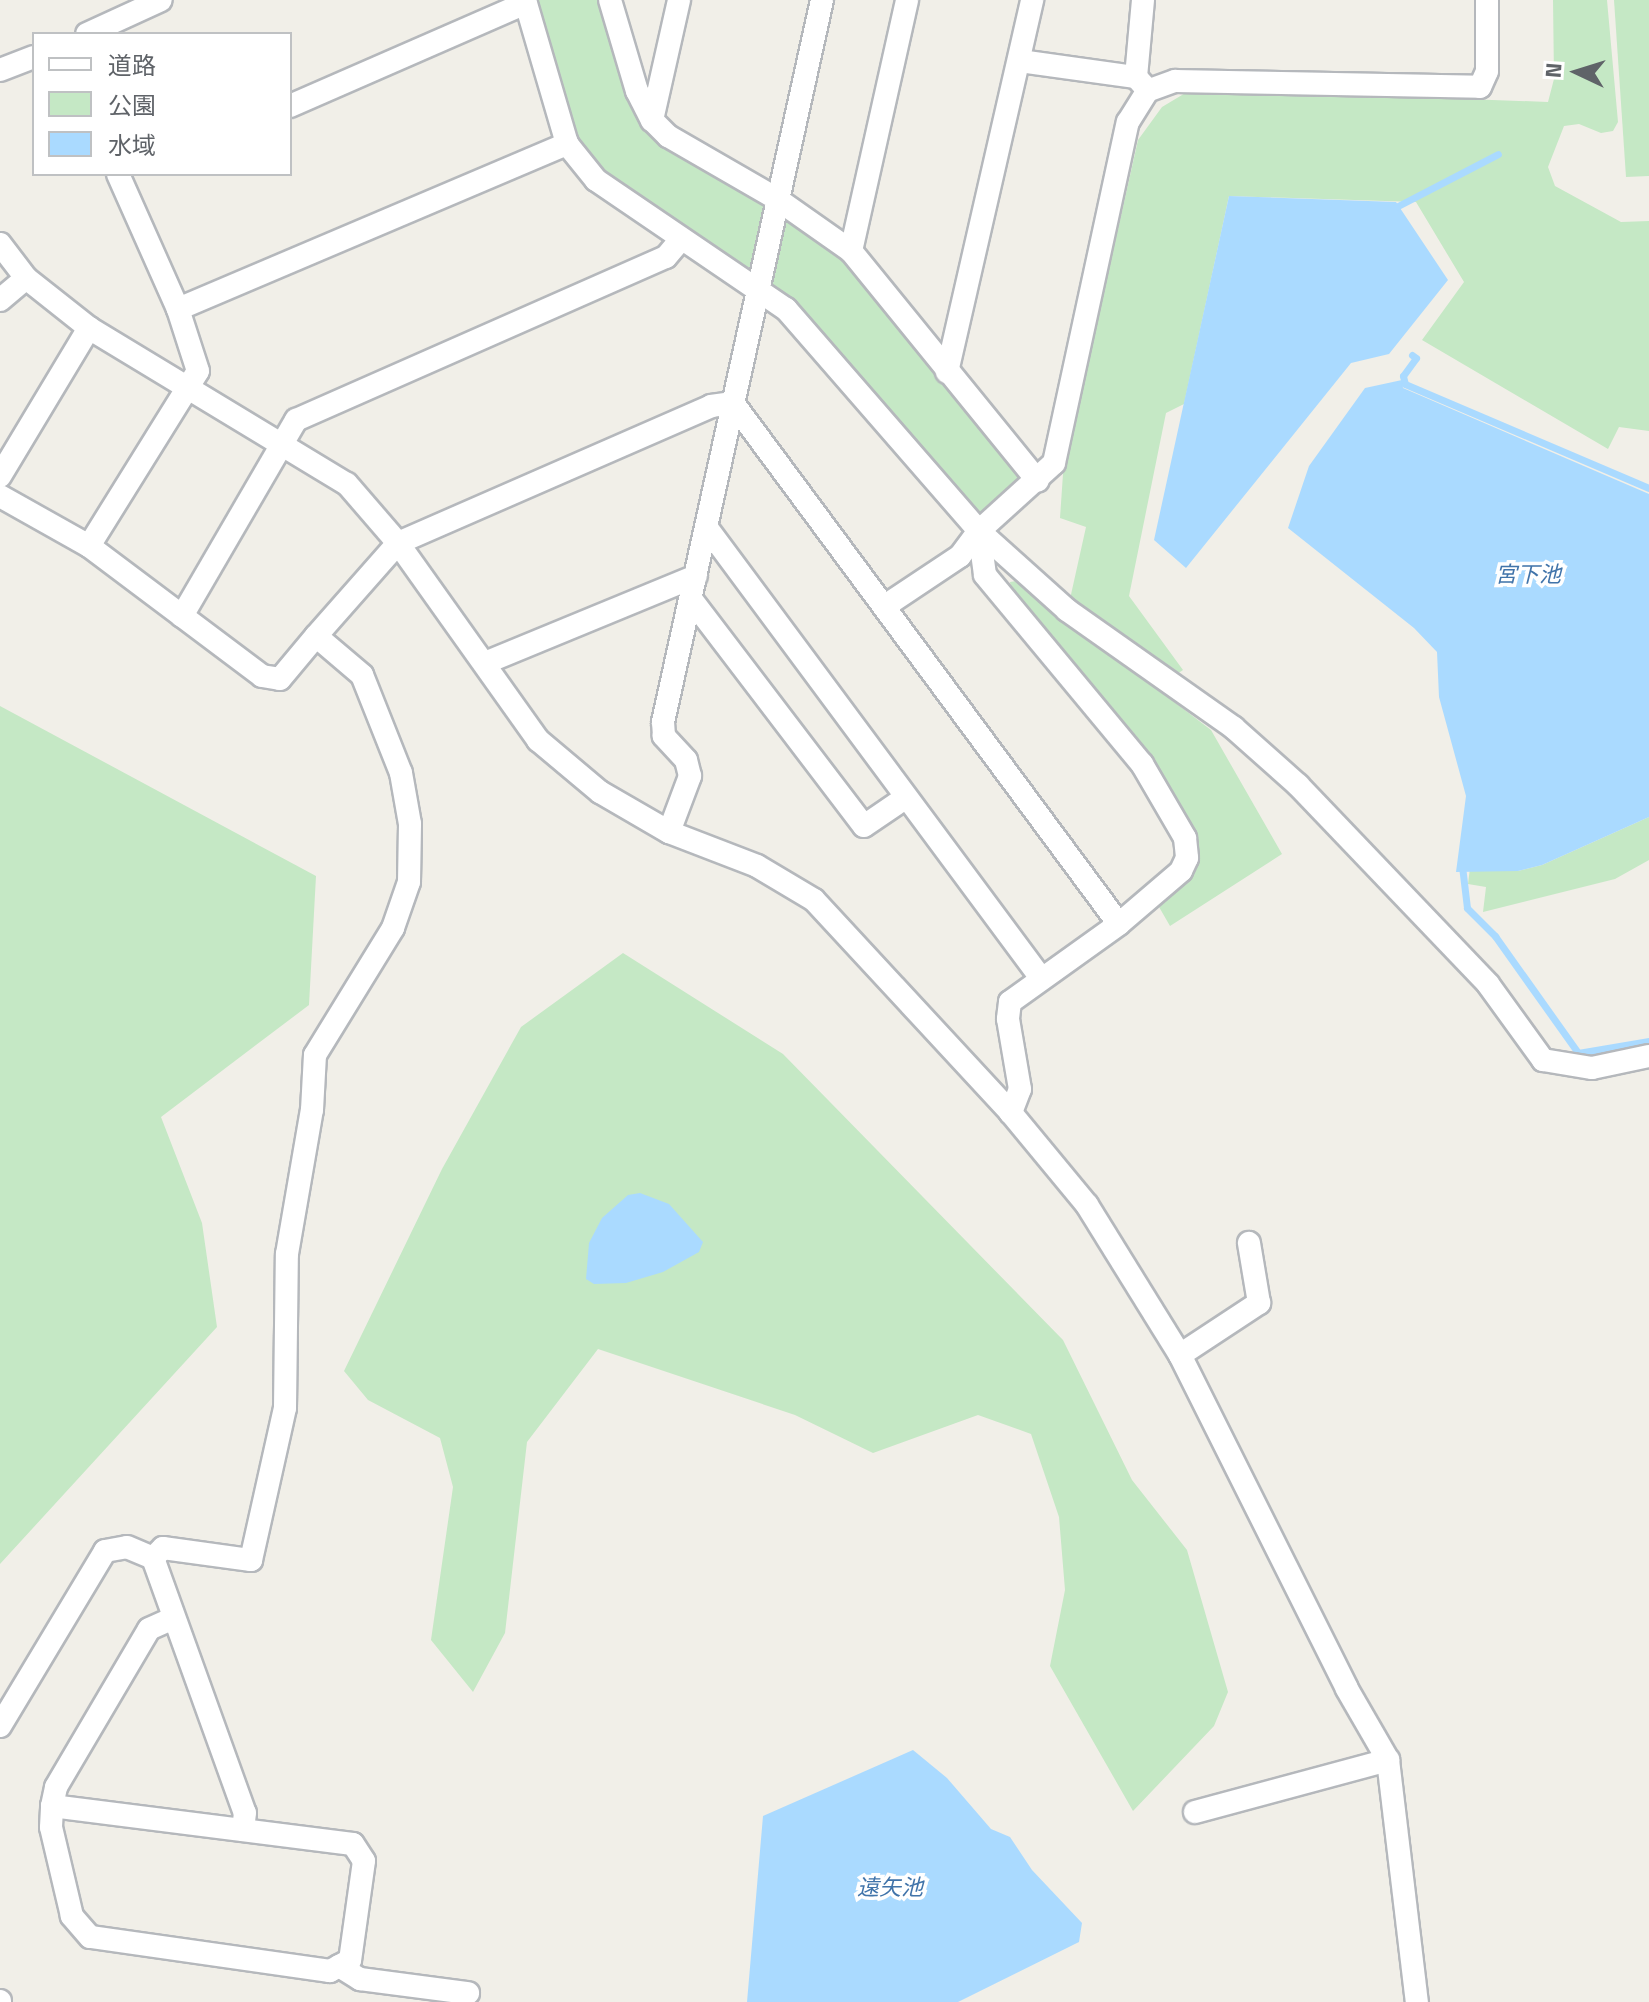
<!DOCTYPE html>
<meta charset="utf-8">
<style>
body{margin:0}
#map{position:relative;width:1649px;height:2002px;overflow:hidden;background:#f1efe8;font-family:"Titillium Web","Noto Sans JP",sans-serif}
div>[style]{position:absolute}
.green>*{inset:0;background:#c5e8c5}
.water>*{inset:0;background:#aadaff}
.stream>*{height:7px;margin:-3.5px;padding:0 3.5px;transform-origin:3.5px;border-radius:3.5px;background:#aadaff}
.roads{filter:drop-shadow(2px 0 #b5b8bc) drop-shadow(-2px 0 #b5b8bc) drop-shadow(0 2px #b5b8bc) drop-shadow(0 -2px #b5b8bc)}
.minor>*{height:22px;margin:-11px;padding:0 11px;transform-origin:11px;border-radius:11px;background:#fff}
span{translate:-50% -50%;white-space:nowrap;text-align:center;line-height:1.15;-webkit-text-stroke:7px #fff;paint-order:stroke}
.water-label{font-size:22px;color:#4174aa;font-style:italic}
.legend{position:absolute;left:32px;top:32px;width:260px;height:144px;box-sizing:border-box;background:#fff;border:2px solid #bfc1c3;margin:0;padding:10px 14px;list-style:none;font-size:24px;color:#5f6368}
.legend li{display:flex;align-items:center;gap:16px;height:40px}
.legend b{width:40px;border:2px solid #bfc1c3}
.north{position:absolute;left:1537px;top:32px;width:80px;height:80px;-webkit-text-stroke:6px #fff;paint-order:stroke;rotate:274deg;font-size:22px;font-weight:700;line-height:32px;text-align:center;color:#5f6368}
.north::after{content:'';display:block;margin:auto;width:28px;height:36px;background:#5f6368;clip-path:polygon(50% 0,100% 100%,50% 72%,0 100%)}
</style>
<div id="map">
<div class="green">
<div style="clip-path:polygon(533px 0,602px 0,630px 94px,765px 208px,754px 267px,744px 267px,603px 176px,576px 140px)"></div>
<div style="clip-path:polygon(1553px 0,1607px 0,1618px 122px,1613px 131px,1601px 133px,1579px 124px,1564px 126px,1548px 167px,1555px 186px,1621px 222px,1649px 221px,1649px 431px,1619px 427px,1608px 449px,1422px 340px,1464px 282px,1416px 202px,1229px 196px,1184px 404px,1166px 413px,1129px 596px,1183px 670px,1171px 678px,1070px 599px,1086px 527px,1060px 518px,1063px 474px,1138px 140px,1162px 107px,1192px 89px,1548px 102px,1554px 79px)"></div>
<div style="clip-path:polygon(1614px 0,1649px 0,1649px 176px,1626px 177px)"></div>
<div style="clip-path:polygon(794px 216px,848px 257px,1021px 470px,1020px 482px,984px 514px,975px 511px,774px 294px,770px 279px,784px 221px)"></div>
<div style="clip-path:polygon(1016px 581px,1211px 730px,1282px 854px,1170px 926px,1155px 900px,1191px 871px,1149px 761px,1011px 588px,1010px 582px)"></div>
<div style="clip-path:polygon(0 706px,316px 876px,309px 1005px,161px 1117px,202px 1223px,217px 1327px,0 1564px)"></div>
<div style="clip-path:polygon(1649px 817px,1649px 860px,1615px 879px,1483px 912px,1486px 887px,1468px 884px,1470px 868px,1518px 871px,1542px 865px)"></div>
<div style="clip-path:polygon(623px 953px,783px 1054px,1063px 1340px,1132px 1480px,1187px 1550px,1228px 1692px,1214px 1726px,1133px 1811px,1050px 1666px,1065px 1590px,1059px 1517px,1031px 1434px,978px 1415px,873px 1453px,795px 1415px,598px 1349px,527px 1442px,505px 1633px,473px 1692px,431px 1640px,453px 1487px,440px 1438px,368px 1400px,344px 1371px,442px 1169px,521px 1027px)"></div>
</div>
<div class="water">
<div style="clip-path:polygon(1229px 196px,1396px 202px,1448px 280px,1389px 354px,1351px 363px,1186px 568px,1154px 540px)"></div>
<div style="clip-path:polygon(1402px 380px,1403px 388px,1649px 494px,1649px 817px,1542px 865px,1518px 871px,1456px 872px,1466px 796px,1439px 697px,1437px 652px,1414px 628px,1288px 528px,1309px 466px,1365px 388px)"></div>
<div style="clip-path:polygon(640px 1193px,669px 1204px,703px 1242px,699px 1252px,663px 1272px,626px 1283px,594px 1284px,586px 1279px,589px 1243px,602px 1218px,628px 1195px)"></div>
<div style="clip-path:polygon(913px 1750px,947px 1778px,991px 1829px,1010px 1837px,1032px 1870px,1082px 1923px,1079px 1942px,958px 2002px,747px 2002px,763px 1816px)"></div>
</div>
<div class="stream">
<div style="left:1394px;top:208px;width:117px;rotate:-27.4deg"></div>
<div style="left:1412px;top:355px;width:5px;rotate:37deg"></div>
<div style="left:1416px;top:358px;width:22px;rotate:126deg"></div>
<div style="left:1403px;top:376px;width:8px;rotate:76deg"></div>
<div style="left:1405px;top:384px;width:265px;rotate:23.1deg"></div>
<div style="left:1462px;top:866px;width:42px;rotate:83.2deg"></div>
<div style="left:1467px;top:908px;width:40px;rotate:45deg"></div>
<div style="left:1495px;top:936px;width:143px;rotate:54.6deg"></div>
<div style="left:1578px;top:1053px;width:72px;rotate:-9.6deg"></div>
</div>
<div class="roads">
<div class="minor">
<div style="left:525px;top:0;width:150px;rotate:73.7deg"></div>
<div style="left:567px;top:144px;width:46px;rotate:51.1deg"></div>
<div style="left:596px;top:180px;width:230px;rotate:34.2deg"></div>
<div style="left:786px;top:309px;width:294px;rotate:49deg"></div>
<div style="left:979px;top:531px;width:118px;rotate:41.9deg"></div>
<div style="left:1067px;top:610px;width:204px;rotate:35.2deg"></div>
<div style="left:1234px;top:728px;width:86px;rotate:41.7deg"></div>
<div style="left:1298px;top:785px;width:275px;rotate:46.3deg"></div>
<div style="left:1488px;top:984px;width:94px;rotate:54.1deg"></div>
<div style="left:1543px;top:1060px;width:50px;rotate:9.3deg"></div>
<div style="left:1592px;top:1068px;width:58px;rotate:-11.9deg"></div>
<div style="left:610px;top:0;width:95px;rotate:73.5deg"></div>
<div style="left:637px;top:91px;width:33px;rotate:63deg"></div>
<div style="left:652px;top:120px;width:23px;rotate:45deg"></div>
<div style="left:668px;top:136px;width:126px;rotate:30deg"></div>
<div style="left:777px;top:199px;width:90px;rotate:35.1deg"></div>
<div style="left:851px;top:251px;width:296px;rotate:50.9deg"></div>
<div style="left:1143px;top:0;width:77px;rotate:95.2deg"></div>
<div style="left:1136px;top:77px;width:12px;rotate:48deg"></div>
<div style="left:87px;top:34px;width:81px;rotate:-24.7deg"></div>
<div style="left:1020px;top:61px;width:117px;rotate:7.9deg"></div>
<div style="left:0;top:70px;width:36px;rotate:-21deg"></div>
<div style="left:290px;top:106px;width:257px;rotate:-23.6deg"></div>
<div style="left:652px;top:120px;width:123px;rotate:-77.3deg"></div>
<div style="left:0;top:244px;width:43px;rotate:52.6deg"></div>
<div style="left:26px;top:278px;width:80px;rotate:38.4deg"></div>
<div style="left:89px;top:328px;width:301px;rotate:31.2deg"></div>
<div style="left:347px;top:484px;width:78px;rotate:49.2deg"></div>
<div style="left:398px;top:543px;width:242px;rotate:54.6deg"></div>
<div style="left:538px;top:740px;width:81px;rotate:40deg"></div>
<div style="left:600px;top:792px;width:80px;rotate:30.1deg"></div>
<div style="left:669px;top:832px;width:94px;rotate:21.1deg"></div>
<div style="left:757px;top:866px;width:66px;rotate:30.8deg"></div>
<div style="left:814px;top:900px;width:290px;rotate:47.2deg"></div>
<div style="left:1011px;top:1113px;width:119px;rotate:50.4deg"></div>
<div style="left:1087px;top:1205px;width:176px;rotate:58.2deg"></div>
<div style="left:1180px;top:1355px;width:373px;rotate:63.4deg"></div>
<div style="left:1347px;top:1689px;width:82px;rotate:60deg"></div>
<div style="left:1388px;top:1760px;width:244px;rotate:83.2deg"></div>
<div style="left:851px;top:251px;width:257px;rotate:-77.4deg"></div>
<div style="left:0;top:300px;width:34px;rotate:-40deg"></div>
<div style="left:178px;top:309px;width:423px;rotate:-23deg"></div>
<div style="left:947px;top:372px;width:382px;rotate:-77.1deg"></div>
<div style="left:0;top:476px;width:173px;rotate:-59deg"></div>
<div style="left:0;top:496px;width:102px;rotate:29.3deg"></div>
<div style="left:89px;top:546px;width:216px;rotate:36.9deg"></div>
<div style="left:262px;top:676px;width:18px;rotate:9deg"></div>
<div style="left:280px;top:679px;width:56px;rotate:-50.1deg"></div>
<div style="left:707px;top:528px;width:560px;rotate:53.42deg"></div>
<div style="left:979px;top:531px;width:44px;rotate:82.2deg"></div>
<div style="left:985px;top:575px;width:246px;rotate:50.3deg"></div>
<div style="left:1142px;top:764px;width:86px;rotate:59.8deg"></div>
<div style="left:1185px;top:838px;width:20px;rotate:84deg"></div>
<div style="left:1187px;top:858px;width:14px;rotate:115deg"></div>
<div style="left:1181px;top:871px;width:82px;rotate:139.5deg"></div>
<div style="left:1119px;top:924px;width:134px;rotate:144.4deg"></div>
<div style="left:1010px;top:1002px;width:17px;rotate:97deg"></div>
<div style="left:1008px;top:1019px;width:71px;rotate:80.3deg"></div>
<div style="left:1020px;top:1089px;width:26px;rotate:111deg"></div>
<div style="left:89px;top:546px;width:206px;rotate:-58.1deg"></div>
<div style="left:198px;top:371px;width:65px;rotate:-107.9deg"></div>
<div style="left:178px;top:309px;width:148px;rotate:-114deg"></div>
<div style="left:691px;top:599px;width:285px;rotate:52.7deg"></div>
<div style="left:864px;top:826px;width:50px;rotate:-34.3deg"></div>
<div style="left:885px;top:606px;width:90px;rotate:-33.7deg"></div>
<div style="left:960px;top:556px;width:31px;rotate:-53deg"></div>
<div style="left:979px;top:531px;width:101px;rotate:-42.2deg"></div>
<div style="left:1054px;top:463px;width:349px;rotate:-77.8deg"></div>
<div style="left:1128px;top:122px;width:36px;rotate:-58deg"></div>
<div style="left:1147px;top:91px;width:30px;rotate:-20deg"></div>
<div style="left:1175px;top:81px;width:305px;rotate:1.1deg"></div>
<div style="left:1480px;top:87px;width:17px;rotate:-66deg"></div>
<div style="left:1487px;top:71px;width:71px;rotate:-90deg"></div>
<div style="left:182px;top:616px;width:227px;rotate:-59.8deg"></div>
<div style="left:296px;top:420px;width:404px;rotate:-23.8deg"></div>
<div style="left:666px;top:257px;width:23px;rotate:-50deg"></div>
<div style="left:485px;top:663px;width:228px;rotate:-22.4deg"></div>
<div style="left:669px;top:832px;width:60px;rotate:-69.4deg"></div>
<div style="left:690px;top:776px;width:16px;rotate:-104deg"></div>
<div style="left:686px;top:760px;width:33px;rotate:-133deg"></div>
<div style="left:664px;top:736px;width:14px;rotate:-94deg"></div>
<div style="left:663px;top:722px;width:739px;rotate:-77.58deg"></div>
<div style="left:1180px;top:1355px;width:95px;rotate:-33.4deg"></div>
<div style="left:1259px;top:1303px;width:61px;rotate:-99.5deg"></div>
<div style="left:153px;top:1558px;width:14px;rotate:-45deg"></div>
<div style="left:163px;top:1548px;width:89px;rotate:7.8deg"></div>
<div style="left:251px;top:1560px;width:156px;rotate:-77.4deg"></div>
<div style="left:285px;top:1408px;width:154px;rotate:-89.3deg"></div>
<div style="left:287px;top:1254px;width:146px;rotate:-80.2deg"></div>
<div style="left:312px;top:1110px;width:55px;rotate:-86.9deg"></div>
<div style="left:315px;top:1055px;width:149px;rotate:-58.4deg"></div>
<div style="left:393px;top:928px;width:49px;rotate:-70.8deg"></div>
<div style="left:409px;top:882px;width:58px;rotate:-89deg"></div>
<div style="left:410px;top:824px;width:52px;rotate:-100deg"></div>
<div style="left:401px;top:773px;width:105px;rotate:-111.7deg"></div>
<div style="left:362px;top:675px;width:60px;rotate:-139.7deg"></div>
<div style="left:316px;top:636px;width:124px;rotate:-48.6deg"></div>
<div style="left:398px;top:543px;width:342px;rotate:-23.6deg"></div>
<div style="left:711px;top:406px;width:22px;rotate:-8deg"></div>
<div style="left:733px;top:403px;width:648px;rotate:53.47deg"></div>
<div style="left:0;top:1726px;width:204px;rotate:-59deg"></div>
<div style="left:105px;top:1551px;width:22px;rotate:-10deg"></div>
<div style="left:127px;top:1547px;width:28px;rotate:23deg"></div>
<div style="left:153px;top:1558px;width:271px;rotate:70.2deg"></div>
<div style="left:245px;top:1813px;width:17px;rotate:97deg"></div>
<div style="left:52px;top:1806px;width:303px;rotate:7.2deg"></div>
<div style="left:353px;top:1844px;width:20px;rotate:57deg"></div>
<div style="left:364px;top:1861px;width:100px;rotate:98deg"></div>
<div style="left:350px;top:1960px;width:23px;rotate:151deg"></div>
<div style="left:330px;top:1971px;width:242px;rotate:-171.9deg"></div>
<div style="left:90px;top:1937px;width:28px;rotate:-131deg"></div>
<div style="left:72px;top:1916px;width:91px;rotate:-103.3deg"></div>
<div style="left:51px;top:1827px;width:21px;rotate:-87deg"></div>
<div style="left:52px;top:1806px;width:19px;rotate:-78deg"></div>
<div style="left:56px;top:1787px;width:183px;rotate:-59.5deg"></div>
<div style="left:149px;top:1629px;width:27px;rotate:-24deg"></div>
<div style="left:1195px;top:1812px;width:200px;rotate:-15.1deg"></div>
<div style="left:339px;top:1966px;width:25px;rotate:32deg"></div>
<div style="left:360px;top:1979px;width:109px;rotate:7.4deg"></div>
<div style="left:0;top:2001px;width:1px;rotate:90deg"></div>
</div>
</div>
<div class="water-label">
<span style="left:1528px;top:575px">宮下池</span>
<span style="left:890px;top:1888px">遠矢池</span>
</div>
<ul class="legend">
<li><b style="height:10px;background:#fff"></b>道路</li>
<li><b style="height:22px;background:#c5e8c5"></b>公園</li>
<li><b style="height:22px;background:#aadaff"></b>水域</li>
</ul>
<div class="north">N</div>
</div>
